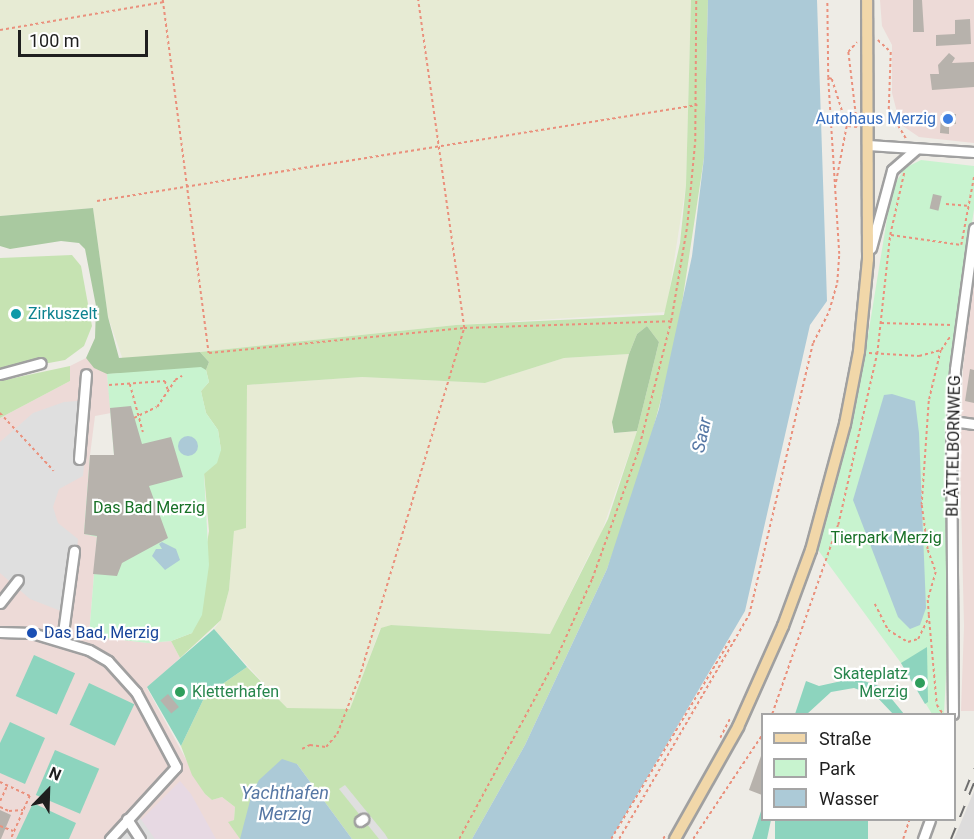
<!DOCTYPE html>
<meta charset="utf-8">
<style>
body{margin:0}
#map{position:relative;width:974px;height:839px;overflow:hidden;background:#eeece6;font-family:Roboto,sans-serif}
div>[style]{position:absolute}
.residential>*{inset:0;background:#dddcdc}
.commercial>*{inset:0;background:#eddad7}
.industrial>*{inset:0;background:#e7d9e3}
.farmland>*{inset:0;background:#e7ebd4}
.grass>*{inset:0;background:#c6e3b2}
.forest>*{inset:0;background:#a9c9a0}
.park>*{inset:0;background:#c8f3cf}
.pitch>*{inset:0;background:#8dd4be;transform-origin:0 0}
.parking>*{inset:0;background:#dfdfdf}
.water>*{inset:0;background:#accad7}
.round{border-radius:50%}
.building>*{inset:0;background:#b7b2ac;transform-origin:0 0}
.path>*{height:1.5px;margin-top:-0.75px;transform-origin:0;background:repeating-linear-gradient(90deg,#ea907c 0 3px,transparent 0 6px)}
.roads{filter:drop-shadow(2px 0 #a0a0a0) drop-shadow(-2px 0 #a0a0a0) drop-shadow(0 2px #a0a0a0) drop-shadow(0 -2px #a0a0a0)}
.minor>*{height:9px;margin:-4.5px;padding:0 4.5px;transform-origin:4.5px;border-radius:4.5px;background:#fff}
.major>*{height:10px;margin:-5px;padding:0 5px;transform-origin:5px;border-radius:5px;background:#f1d7a9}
.rail>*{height:2px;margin-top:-1px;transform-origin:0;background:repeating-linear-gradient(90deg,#6d6d6d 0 12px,transparent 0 24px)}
.dots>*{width:16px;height:16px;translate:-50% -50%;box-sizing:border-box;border:3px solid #fff;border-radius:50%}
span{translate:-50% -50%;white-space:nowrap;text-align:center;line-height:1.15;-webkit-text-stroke:4.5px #fff;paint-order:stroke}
.shop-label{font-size:16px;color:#366cbe}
.right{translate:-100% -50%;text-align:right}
.culture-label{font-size:16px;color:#0d838f}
.left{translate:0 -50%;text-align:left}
.street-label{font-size:16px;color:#1f1f1f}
.park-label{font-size:16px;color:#187127}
.transit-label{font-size:16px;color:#164399}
.leisure-label{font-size:16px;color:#27864d}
.water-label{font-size:18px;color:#5677a4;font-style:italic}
.legend{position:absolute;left:761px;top:713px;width:195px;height:108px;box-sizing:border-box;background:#fff;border:2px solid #a5a5a5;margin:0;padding:8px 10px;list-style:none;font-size:18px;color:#1f1f1f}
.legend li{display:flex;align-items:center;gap:12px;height:30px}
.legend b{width:30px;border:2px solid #a5a5a5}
.north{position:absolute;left:18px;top:761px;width:60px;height:60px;-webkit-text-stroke:4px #fff;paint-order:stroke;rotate:23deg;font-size:16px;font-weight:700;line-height:24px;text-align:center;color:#1f1f1f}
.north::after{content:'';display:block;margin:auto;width:21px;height:27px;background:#1f1f1f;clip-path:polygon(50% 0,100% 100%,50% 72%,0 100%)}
.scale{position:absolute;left:18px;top:30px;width:130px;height:27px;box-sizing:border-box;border:3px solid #1f1f1f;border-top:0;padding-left:8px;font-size:18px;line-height:21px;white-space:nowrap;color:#1f1f1f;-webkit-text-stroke:4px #fff;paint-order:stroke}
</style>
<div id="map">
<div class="residential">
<div style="clip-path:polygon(974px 791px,974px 839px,954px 839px)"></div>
</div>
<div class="commercial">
<div style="clip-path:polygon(880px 0,974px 0,974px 143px,919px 137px,900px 124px,892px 93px,892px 45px,882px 26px)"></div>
<div style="clip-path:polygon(974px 270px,974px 711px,961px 711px,964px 626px,960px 457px,963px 368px)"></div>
<div style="clip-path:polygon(86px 358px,107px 374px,111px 413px,95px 416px,90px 455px,84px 534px,97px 536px,89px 636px,148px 643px,171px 641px,180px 658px,147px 688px,205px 794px,212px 800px,222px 797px,235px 807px,234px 820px,229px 822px,240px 839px,0 839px,0 418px,70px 381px,70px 366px)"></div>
</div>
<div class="industrial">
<div style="clip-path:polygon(180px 781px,191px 794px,216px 839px,155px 839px,141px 820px)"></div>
</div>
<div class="farmland">
<div style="clip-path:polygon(0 0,691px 0,686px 185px,666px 312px,456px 325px,123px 360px,108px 317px,93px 208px,0 216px)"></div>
<div style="clip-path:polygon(629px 354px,612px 430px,615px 433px,637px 431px,595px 551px,591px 551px,550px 634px,391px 625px,380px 629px,351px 709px,287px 709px,214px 629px,221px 620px,229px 590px,234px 530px,246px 528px,247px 385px,362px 377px,485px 383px,564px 358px)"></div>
</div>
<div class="grass">
<div style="clip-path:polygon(691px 0,708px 0,704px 158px,676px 343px,640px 478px,607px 569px,525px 745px,472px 839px,352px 839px,297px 764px,240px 839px,228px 822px,234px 820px,235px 807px,222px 797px,212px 800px,205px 794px,192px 775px,181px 746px,205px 696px,247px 667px,287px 708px,350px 709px,381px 628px,391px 625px,550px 634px,608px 519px,637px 431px,659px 342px,647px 326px,637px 334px,629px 354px,564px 358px,485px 383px,362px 377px,247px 385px,246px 528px,234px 531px,229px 590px,221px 620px,180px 658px,171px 641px,192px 633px,209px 531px,204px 473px,221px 450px,218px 430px,206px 413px,202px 396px,201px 391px,209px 382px,206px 370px,209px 362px,200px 352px,456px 325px,664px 315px,680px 243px,686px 185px)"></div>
<div style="clip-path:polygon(72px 255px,81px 266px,92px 326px,84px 346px,65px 360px,0 372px,0 258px)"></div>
<div style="clip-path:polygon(70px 366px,70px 381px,0 418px,0 381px)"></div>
</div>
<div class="forest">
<div style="clip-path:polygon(93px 208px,108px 317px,119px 358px,200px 352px,209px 362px,206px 370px,107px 374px,94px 368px,86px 358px,95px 338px,96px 306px,85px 249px,79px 243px,61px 241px,10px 249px,0 246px,0 216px)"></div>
<div style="clip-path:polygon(647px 326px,659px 342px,637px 431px,614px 433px,612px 422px,629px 354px,637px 334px)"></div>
</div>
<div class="park">
<div style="clip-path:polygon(921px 160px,974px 166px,974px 209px,951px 366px,946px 443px,950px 596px,944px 714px,932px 714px,901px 663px,818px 550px,865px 354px,892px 188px,905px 168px)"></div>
<div style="clip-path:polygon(201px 367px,206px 370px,209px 382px,201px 391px,206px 413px,218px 430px,221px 450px,217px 463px,204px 474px,209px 565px,202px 615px,192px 633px,171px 641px,148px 643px,89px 636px,97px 537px,84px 534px,90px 455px,114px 455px,107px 374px)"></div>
</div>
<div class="pitch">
<div style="clip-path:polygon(214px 629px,247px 667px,205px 696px,181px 746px,147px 687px)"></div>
<div style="clip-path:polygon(927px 647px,928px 702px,925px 704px,901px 663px)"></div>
<div style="left:34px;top:655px;width:45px;height:45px;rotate:24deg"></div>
<div style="clip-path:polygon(855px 678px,882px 687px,904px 714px,893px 714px,876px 696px,854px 688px,831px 692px,807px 714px,795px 714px,806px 681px,819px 686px)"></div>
<div style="left:89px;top:683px;width:50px;height:46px;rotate:25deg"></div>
<div style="clip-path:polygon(10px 722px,45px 738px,25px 784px,0 773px,0 743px)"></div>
<div style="left:55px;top:750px;width:48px;height:49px;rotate:23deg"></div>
<div style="clip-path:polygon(33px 803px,76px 823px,69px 839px,16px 839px)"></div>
<div style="clip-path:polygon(762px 808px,762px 820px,771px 820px,767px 839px,752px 839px)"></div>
<div style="left:775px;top:820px;width:93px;height:20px"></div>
</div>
<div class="parking">
<div style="clip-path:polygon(90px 400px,83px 476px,59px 489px,53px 507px,58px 523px,78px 539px,71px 615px,30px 599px,0 573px,0 442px,33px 413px,64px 402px)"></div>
<div style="clip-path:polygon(345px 785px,385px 834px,388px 839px,379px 839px,339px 789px)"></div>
<div style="clip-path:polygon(138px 815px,155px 839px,122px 839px,119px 836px)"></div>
</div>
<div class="water">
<div style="clip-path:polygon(708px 0,817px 0,827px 301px,810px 325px,745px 611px,611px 839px,472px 839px,525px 745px,607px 569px,659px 409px,692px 256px,704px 158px)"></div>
<div style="clip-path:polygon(892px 394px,915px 401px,919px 433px,926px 608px,920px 625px,910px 629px,898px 617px,853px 500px,884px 395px)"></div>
<div class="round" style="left:178px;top:436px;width:20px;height:20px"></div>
<div style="clip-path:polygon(162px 542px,176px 549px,180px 560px,165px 570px,152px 556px,156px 549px,162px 549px,159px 544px)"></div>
<div style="clip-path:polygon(282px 759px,297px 764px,352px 839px,240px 839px,252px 793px,259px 780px)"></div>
</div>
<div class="building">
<div style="clip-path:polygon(913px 0,922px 0,924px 32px,913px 32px)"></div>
<div style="clip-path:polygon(970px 19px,971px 44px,936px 46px,936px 35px,955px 34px,955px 20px)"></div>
<div style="clip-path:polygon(949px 53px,955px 58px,952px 63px,974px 62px,974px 87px,932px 90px,930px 74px,939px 74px,938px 65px)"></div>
<div style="clip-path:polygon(941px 114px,956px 114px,956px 124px,949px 124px,949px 134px,940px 133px)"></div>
<div style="left:933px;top:194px;width:9px;height:15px;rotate:13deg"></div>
<div style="clip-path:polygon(970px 369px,974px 370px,974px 403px,965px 401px)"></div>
<div style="clip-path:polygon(131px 406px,142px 444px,171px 437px,183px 477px,149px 486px,168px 538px,122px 563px,117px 576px,93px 574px,97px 536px,84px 534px,90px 455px,114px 455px,110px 408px)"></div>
<div style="left:168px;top:694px;width:17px;height:10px;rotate:50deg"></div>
<div style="clip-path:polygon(761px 756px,762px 756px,762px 795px,749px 790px)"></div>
<div style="clip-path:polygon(0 810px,11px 815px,1px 839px,0 839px)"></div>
</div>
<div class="path">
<div style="left:163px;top:0;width:356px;rotate:82.6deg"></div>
<div style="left:209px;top:353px;width:256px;rotate:-5.6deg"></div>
<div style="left:464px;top:328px;width:206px;rotate:-1.9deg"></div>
<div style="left:0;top:30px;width:165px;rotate:-9.7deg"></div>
<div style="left:878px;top:40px;width:18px;rotate:43deg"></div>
<div style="left:891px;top:52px;width:58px;rotate:92deg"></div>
<div style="left:889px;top:110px;width:33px;rotate:59deg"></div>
<div style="left:829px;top:78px;width:3px;rotate:18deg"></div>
<div style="left:832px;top:79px;width:49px;rotate:72.3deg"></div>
<div style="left:847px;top:126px;width:64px;rotate:100.8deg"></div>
<div style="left:848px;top:126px;width:9px;rotate:6deg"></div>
<div style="left:857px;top:127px;width:76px;rotate:-96.8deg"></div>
<div style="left:848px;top:52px;width:13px;rotate:-48deg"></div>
<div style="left:97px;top:201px;width:608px;rotate:-9.09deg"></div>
<div style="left:946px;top:204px;width:21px;rotate:5deg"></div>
<div style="left:891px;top:235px;width:71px;rotate:8.1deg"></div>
<div style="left:961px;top:245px;width:70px;rotate:-79.3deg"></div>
<div style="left:881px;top:323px;width:71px;rotate:1.6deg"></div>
<div style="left:941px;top:350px;width:52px;rotate:103.2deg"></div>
<div style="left:929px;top:401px;width:104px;rotate:93.9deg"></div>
<div style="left:922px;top:505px;width:45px;rotate:82.4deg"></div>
<div style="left:928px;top:550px;width:23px;rotate:70deg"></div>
<div style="left:936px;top:572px;width:29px;rotate:106deg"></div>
<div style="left:928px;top:600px;width:15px;rotate:86deg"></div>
<div style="left:929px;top:615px;width:90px;rotate:84.9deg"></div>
<div style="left:937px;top:705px;width:11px;rotate:56deg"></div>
<div style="left:869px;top:353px;width:50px;rotate:3.4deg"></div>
<div style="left:919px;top:356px;width:23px;rotate:-15deg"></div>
<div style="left:941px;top:350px;width:18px;rotate:-56deg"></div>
<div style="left:130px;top:384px;width:50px;rotate:74.8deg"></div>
<div style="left:109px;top:385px;width:56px;rotate:-4.1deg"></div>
<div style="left:165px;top:381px;width:9px;rotate:72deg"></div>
<div style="left:0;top:413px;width:79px;rotate:47deg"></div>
<div style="left:134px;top:418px;width:25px;rotate:-26deg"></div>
<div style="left:157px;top:407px;width:32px;rotate:-56deg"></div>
<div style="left:175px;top:380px;width:8px;rotate:-30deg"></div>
<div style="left:875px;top:604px;width:29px;rotate:63deg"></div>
<div style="left:888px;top:630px;width:23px;rotate:31deg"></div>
<div style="left:908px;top:642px;width:10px;rotate:-17deg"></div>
<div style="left:918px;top:639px;width:25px;rotate:-64deg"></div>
<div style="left:772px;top:714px;width:200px;rotate:-70.8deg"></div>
<div style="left:838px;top:525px;width:175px;rotate:-77.2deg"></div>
<div style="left:877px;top:354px;width:120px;rotate:-83.8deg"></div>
<div style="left:890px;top:235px;width:64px;rotate:-77.3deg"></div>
<div style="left:720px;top:738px;width:22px;rotate:-63deg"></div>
<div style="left:302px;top:749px;width:9px;rotate:-27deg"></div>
<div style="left:310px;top:745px;width:16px;rotate:7deg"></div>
<div style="left:326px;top:747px;width:17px;rotate:-50deg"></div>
<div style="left:337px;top:734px;width:60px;rotate:-68.6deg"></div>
<div style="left:359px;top:678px;width:365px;rotate:-73.3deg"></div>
<div style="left:464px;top:328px;width:331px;rotate:-98deg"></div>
<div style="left:0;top:782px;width:33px;rotate:25deg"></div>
<div style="left:30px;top:796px;width:47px;rotate:113.8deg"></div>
<div style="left:0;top:801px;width:17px;rotate:-65deg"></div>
<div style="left:0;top:807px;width:10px;rotate:24deg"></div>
<div style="left:9px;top:811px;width:14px;rotate:-4deg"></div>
<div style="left:0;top:826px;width:14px;rotate:21deg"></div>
<div style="left:459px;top:839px;width:204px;rotate:-61.7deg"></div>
<div style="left:556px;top:659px;width:88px;rotate:-65.8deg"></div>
<div style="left:592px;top:579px;width:136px;rotate:-70.2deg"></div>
<div style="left:638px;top:451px;width:134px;rotate:-75.8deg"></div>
<div style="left:671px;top:321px;width:96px;rotate:-80.4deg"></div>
<div style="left:687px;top:226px;width:84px;rotate:-84.6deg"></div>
<div style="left:695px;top:142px;width:142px;rotate:-89.6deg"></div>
<div style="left:611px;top:839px;width:232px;rotate:-59.1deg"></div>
<div style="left:619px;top:839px;width:259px;rotate:-59.9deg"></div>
<div style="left:749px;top:615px;width:279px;rotate:-76.8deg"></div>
<div style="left:813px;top:343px;width:36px;rotate:-63deg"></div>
<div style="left:829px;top:311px;width:29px;rotate:-74deg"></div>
<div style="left:837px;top:283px;width:29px;rotate:-86deg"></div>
<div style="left:839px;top:254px;width:176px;rotate:-93.6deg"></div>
<div style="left:828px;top:78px;width:78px;rotate:-90.7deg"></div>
<div style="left:663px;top:839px;width:6px;rotate:-59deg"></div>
<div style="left:693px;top:839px;width:125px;rotate:-56.4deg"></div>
<div style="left:903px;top:839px;width:20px;rotate:-72deg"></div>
</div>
<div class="roads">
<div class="minor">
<div style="left:868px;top:145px;width:106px;rotate:3.8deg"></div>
<div style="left:871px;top:248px;width:81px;rotate:-74.9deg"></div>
<div style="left:892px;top:170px;width:32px;rotate:-41deg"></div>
<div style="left:0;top:374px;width:42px;rotate:-15deg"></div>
<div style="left:952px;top:421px;width:22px;rotate:8deg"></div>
<div style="left:79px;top:459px;width:85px;rotate:-85.3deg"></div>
<div style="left:0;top:603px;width:29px;rotate:-52deg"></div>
<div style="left:0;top:632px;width:32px;rotate:2deg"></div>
<div style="left:32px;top:633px;width:59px;rotate:16.6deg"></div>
<div style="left:89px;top:650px;width:22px;rotate:30deg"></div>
<div style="left:108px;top:661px;width:42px;rotate:47.9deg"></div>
<div style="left:136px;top:692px;width:85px;rotate:61.9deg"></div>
<div style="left:176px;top:767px;width:98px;rotate:132.5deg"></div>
<div style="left:62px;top:640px;width:90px;rotate:-82.3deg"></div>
<div style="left:953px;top:714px;width:273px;rotate:-90.4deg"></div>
<div style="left:951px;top:441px;width:72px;rotate:-86.8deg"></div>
<div style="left:955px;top:369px;width:142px;rotate:-82.3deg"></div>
<div style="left:127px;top:819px;width:24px;rotate:57deg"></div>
<div style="left:360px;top:821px;width:4px;rotate:-34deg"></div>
<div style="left:923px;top:839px;width:20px;rotate:-70deg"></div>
</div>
<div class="major">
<div style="left:675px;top:839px;width:129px;rotate:-60.6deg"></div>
<div style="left:738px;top:727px;width:111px;rotate:-66deg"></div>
<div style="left:783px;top:626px;width:81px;rotate:-69.8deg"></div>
<div style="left:811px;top:550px;width:131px;rotate:-74.9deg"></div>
<div style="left:845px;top:424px;width:74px;rotate:-79.1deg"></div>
<div style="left:859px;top:351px;width:92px;rotate:-84.4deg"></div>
<div style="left:868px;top:259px;width:259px;rotate:-90.2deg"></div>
</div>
</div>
<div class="rail">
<div style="left:965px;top:791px;width:24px;rotate:-68deg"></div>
<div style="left:951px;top:839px;width:61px;rotate:-67.7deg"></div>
</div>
<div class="dots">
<div style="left:948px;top:119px;background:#3f7fe0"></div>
<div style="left:16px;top:314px;background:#0f9aa8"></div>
<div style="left:32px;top:633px;background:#1a4fb4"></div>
<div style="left:920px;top:683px;background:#2e9e5b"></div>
<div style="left:180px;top:692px;background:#2e9e5b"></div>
</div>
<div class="shop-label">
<span class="right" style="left:936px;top:119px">Autohaus Merzig</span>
</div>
<div class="culture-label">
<span class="left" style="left:28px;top:314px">Zirkuszelt</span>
</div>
<div class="street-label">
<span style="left:954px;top:446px;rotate:-89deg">BLÄTTELBORNWEG</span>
</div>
<div class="park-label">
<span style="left:149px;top:508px">Das Bad Merzig</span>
<span style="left:886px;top:538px">Tierpark Merzig</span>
</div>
<div class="transit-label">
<span class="left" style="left:44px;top:633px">Das Bad, Merzig</span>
</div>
<div class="leisure-label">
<span class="right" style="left:908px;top:683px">Skateplatz<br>Merzig</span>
<span class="left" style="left:192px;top:692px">Kletterhafen</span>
</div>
<div class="water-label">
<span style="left:702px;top:435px;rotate:-78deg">Saar</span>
<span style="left:285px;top:804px">Yachthafen<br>Merzig</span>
</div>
<ul class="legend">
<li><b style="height:8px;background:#f1d7a9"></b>Straße</li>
<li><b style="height:16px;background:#c8f3cf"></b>Park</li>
<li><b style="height:16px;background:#accad7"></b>Wasser</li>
</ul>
<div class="north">N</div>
<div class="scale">100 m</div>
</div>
